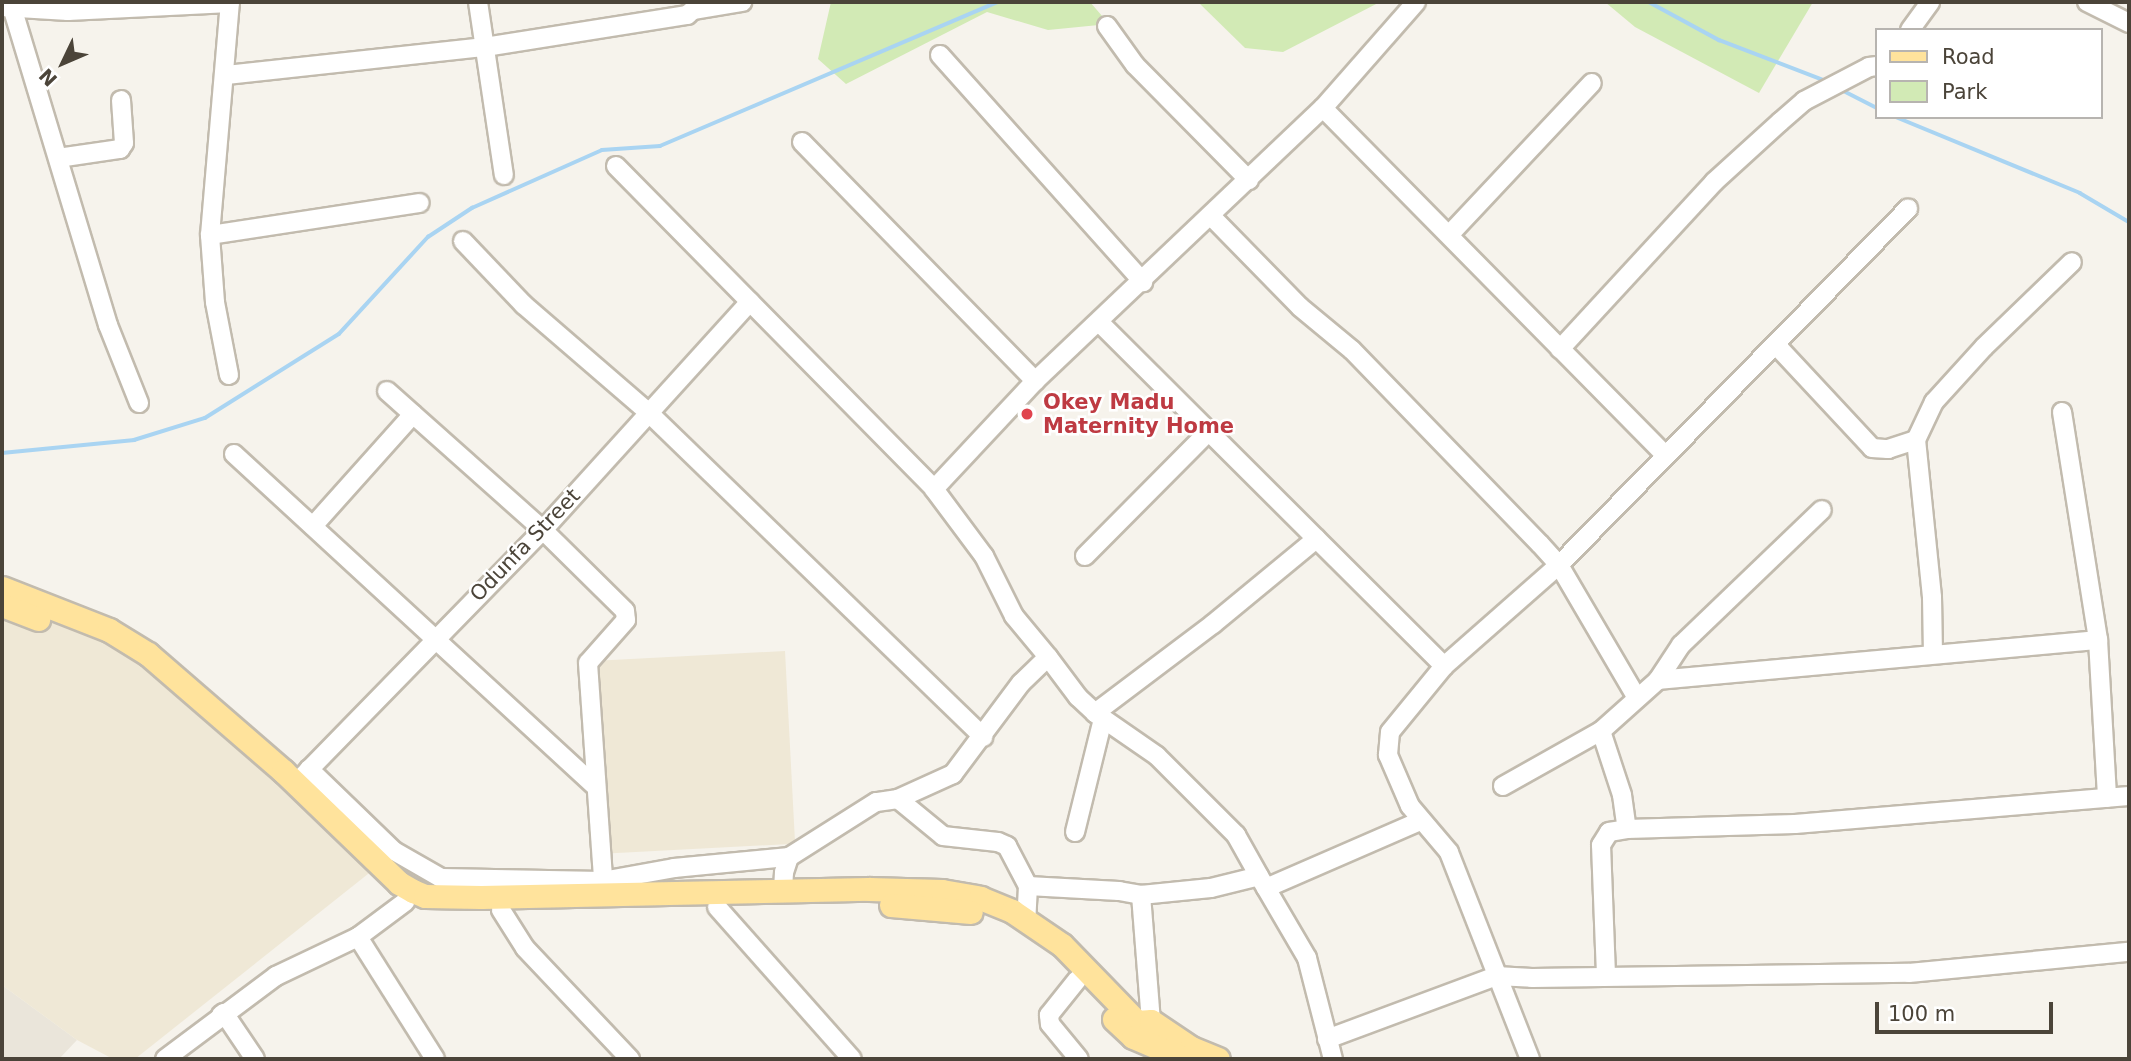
<!DOCTYPE html>
<style>
body{margin:0}
#map{position:relative;width:2131px;height:1061px;overflow:hidden;background:#f6f3ec;font-family:"DejaVu Sans",sans-serif}
div>[style]{position:absolute}
.residential>*{inset:0;background:#eae5da}
.education>*{inset:0;background:#efe8d6;transform-origin:0 0}
.green>*{inset:0;background:#d2eab5}
.stream>*{height:3.5px;margin:-1.75px;padding:0 1.75px;transform-origin:1.75px;border-radius:1.75px;background:#a9d4f2}
.roads{filter:drop-shadow(2px 0 #c2bbae) drop-shadow(-2px 0 #c2bbae) drop-shadow(0 2px #c2bbae) drop-shadow(0 -2px #c2bbae)}
.minor>*{height:18px;margin:-9px;padding:0 9px;transform-origin:9px;border-radius:9px;background:#fff}
.major>*{height:23px;margin:-11.5px;padding:0 11.5px;transform-origin:11.5px;border-radius:11.5px;background:#ffe39c}
.dots>*{width:19px;height:19px;translate:-50% -50%;box-sizing:border-box;border:4px solid #fff;border-radius:50%}
span{translate:-50% -50%;white-space:nowrap;text-align:center;line-height:1.15;-webkit-text-stroke:5px #fff;paint-order:stroke}
.health-label{font-size:21px;color:#be3a42;font-weight:700}
.left{translate:0 -50%;text-align:left}
.street-label{font-size:21px;color:#4b4439}
.frame{position:absolute;inset:0;border:4px solid #4b4439;pointer-events:none}
.legend{position:absolute;left:1875px;top:28px;width:228px;height:91px;box-sizing:border-box;background:#fff;border:2px solid #b7b4b0;margin:0;padding:9px 12px;list-style:none;font-size:21px;color:#4b4439}
.legend li{display:flex;align-items:center;gap:14px;height:35px}
.legend b{width:35px;border:2px solid #b7b4b0}
.north{position:absolute;left:28px;top:28px;width:70px;height:70px;-webkit-text-stroke:5px #fff;paint-order:stroke;rotate:226deg;font-size:19px;font-weight:700;line-height:28px;text-align:center;color:#4b4439}
.north::after{content:'';display:block;margin:auto;width:24px;height:32px;background:#4b4439;clip-path:polygon(50% 0,100% 100%,50% 72%,0 100%)}
.scale{position:absolute;left:1875px;top:1002px;width:178px;height:32px;box-sizing:border-box;border:4px solid #4b4439;border-top:0;padding-left:9px;font-size:21px;line-height:24px;white-space:nowrap;color:#4b4439;-webkit-text-stroke:5px #fff;paint-order:stroke}
</style>
<div id="map">
<div class="residential">
<div style="clip-path:polygon(2px 985px,77px 1040px,59px 1059px,2px 1059px)"></div>
</div>
<div class="education">
<div style="clip-path:polygon(2px 597px,103px 632px,154px 669px,256px 758px,373px 870px,135px 1059px,113px 1059px,77px 1040px,2px 985px)"></div>
<div style="left:785px;top:651px;width:193px;height:188px;rotate:87deg"></div>
</div>
<div class="green">
<div style="clip-path:polygon(831px 2px,1090px 2px,1109px 24px,1048px 30px,987px 12px,846px 84px,818px 59px)"></div>
<div style="clip-path:polygon(1198px 2px,1380px 2px,1283px 52px,1245px 48px)"></div>
<div style="clip-path:polygon(1605px 2px,1813px 2px,1759px 93px,1635px 27px)"></div>
</div>
<div class="stream">
<div style="left:1649px;top:2px;width:80px;rotate:28.5deg"></div>
<div style="left:1719px;top:40px;width:118px;rotate:20.9deg"></div>
<div style="left:1838px;top:88px;width:44px;rotate:27.1deg"></div>
<div style="left:1896px;top:117px;width:199px;rotate:22.4deg"></div>
<div style="left:2080px;top:193px;width:57px;rotate:30.6deg"></div>
<div style="left:2px;top:453px;width:133px;rotate:-5.6deg"></div>
<div style="left:134px;top:440px;width:74px;rotate:-17.2deg"></div>
<div style="left:205px;top:418px;width:158px;rotate:-32.1deg"></div>
<div style="left:339px;top:334px;width:132px;rotate:-47.5deg"></div>
<div style="left:428px;top:237px;width:53px;rotate:-33.4deg"></div>
<div style="left:472px;top:208px;width:142px;rotate:-24deg"></div>
<div style="left:602px;top:150px;width:58px;rotate:-3.9deg"></div>
<div style="left:660px;top:146px;width:367px;rotate:-23.1deg"></div>
</div>
<div class="roads">
<div class="minor">
<div style="left:478px;top:2px;width:175px;rotate:81.5deg"></div>
<div style="left:2087px;top:2px;width:47px;rotate:26.6deg"></div>
<div style="left:2px;top:7px;width:66px;rotate:3.5deg"></div>
<div style="left:68px;top:11px;width:162px;rotate:-2.8deg"></div>
<div style="left:12px;top:7px;width:332px;rotate:73.2deg"></div>
<div style="left:108px;top:325px;width:84px;rotate:68.3deg"></div>
<div style="left:1107px;top:26px;width:48px;rotate:54.3deg"></div>
<div style="left:1135px;top:65px;width:162px;rotate:45.3deg"></div>
<div style="left:1910px;top:30px;width:34px;rotate:-54deg"></div>
<div style="left:940px;top:55px;width:305px;rotate:48.2deg"></div>
<div style="left:226px;top:75px;width:261px;rotate:-6.2deg"></div>
<div style="left:485px;top:47px;width:205px;rotate:-9deg"></div>
<div style="left:687px;top:15px;width:8px;rotate:-40deg"></div>
<div style="left:693px;top:10px;width:50px;rotate:-9.3deg"></div>
<div style="left:1323px;top:108px;width:487px;rotate:45.4deg"></div>
<div style="left:802px;top:142px;width:334px;rotate:45.7deg"></div>
<div style="left:58px;top:158px;width:63px;rotate:-8.3deg"></div>
<div style="left:120px;top:149px;width:7px;rotate:-56deg"></div>
<div style="left:124px;top:143px;width:43px;rotate:-94deg"></div>
<div style="left:616px;top:166px;width:453px;rotate:45.4deg"></div>
<div style="left:934px;top:489px;width:84px;rotate:53.3deg"></div>
<div style="left:984px;top:556px;width:67px;rotate:63.4deg"></div>
<div style="left:1014px;top:616px;width:53px;rotate:50.3deg"></div>
<div style="left:1048px;top:657px;width:37px;rotate:136deg"></div>
<div style="left:1021px;top:683px;width:114px;rotate:126.8deg"></div>
<div style="left:953px;top:774px;width:60px;rotate:155.6deg"></div>
<div style="left:898px;top:799px;width:22px;rotate:172deg"></div>
<div style="left:876px;top:802px;width:103px;rotate:147.7deg"></div>
<div style="left:789px;top:857px;width:16px;rotate:108deg"></div>
<div style="left:784px;top:872px;width:18px;rotate:93deg"></div>
<div style="left:1211px;top:216px;width:127px;rotate:45.6deg"></div>
<div style="left:1300px;top:307px;width:67px;rotate:39.6deg"></div>
<div style="left:1352px;top:350px;width:270px;rotate:45.9deg"></div>
<div style="left:1540px;top:544px;width:28px;rotate:48deg"></div>
<div style="left:1559px;top:565px;width:152px;rotate:59.6deg"></div>
<div style="left:1450px;top:234px;width:207px;rotate:-46.8deg"></div>
<div style="left:210px;top:235px;width:212px;rotate:-8.7deg"></div>
<div style="left:463px;top:241px;width:88px;rotate:46.4deg"></div>
<div style="left:524px;top:305px;width:164px;rotate:40.8deg"></div>
<div style="left:648px;top:412px;width:467px;rotate:44.1deg"></div>
<div style="left:1100px;top:323px;width:486px;rotate:44.9deg"></div>
<div style="left:1777px;top:346px;width:139px;rotate:47deg"></div>
<div style="left:1872px;top:448px;width:16px;rotate:4deg"></div>
<div style="left:1888px;top:449px;width:29px;rotate:-18deg"></div>
<div style="left:1560px;top:349px;width:227px;rotate:-47.3deg"></div>
<div style="left:1714px;top:182px;width:89px;rotate:-42.3deg"></div>
<div style="left:1780px;top:122px;width:32px;rotate:-41deg"></div>
<div style="left:1804px;top:101px;width:73px;rotate:-27.6deg"></div>
<div style="left:1869px;top:67px;width:8px;rotate:-7deg"></div>
<div style="left:229px;top:375px;width:74px;rotate:-100.9deg"></div>
<div style="left:215px;top:302px;width:67px;rotate:-94.3deg"></div>
<div style="left:210px;top:235px;width:234px;rotate:-85.1deg"></div>
<div style="left:387px;top:391px;width:209px;rotate:41.7deg"></div>
<div style="left:543px;top:530px;width:115px;rotate:44.6deg"></div>
<div style="left:625px;top:611px;width:9px;rotate:84deg"></div>
<div style="left:626px;top:620px;width:57px;rotate:131.5deg"></div>
<div style="left:588px;top:663px;width:231px;rotate:86deg"></div>
<div style="left:2062px;top:412px;width:231px;rotate:81deg"></div>
<div style="left:2098px;top:640px;width:158px;rotate:86.7deg"></div>
<div style="left:234px;top:454px;width:492px;rotate:42.6deg"></div>
<div style="left:934px;top:489px;width:148px;rotate:-46.9deg"></div>
<div style="left:1035px;top:381px;width:397px;rotate:-43.5deg"></div>
<div style="left:1323px;top:108px;width:141px;rotate:-48.7deg"></div>
<div style="left:313px;top:526px;width:150px;rotate:-48.2deg"></div>
<div style="left:1085px;top:556px;width:176px;rotate:-45.2deg"></div>
<div style="left:1933px;top:654px;width:57px;rotate:-91deg"></div>
<div style="left:1932px;top:597px;width:158px;rotate:-95.8deg"></div>
<div style="left:1916px;top:440px;width:42px;rotate:-64.7deg"></div>
<div style="left:1934px;top:402px;width:74px;rotate:-47.7deg"></div>
<div style="left:1984px;top:347px;width:122px;rotate:-44deg"></div>
<div style="left:1048px;top:657px;width:50px;rotate:53.1deg"></div>
<div style="left:1078px;top:697px;width:23px;rotate:43deg"></div>
<div style="left:1095px;top:713px;width:75px;rotate:34.7deg"></div>
<div style="left:1157px;top:756px;width:112px;rotate:45deg"></div>
<div style="left:1236px;top:835px;width:47px;rotate:60.7deg"></div>
<div style="left:1658px;top:680px;width:442px;rotate:-5.2deg"></div>
<div style="left:1095px;top:713px;width:148px;rotate:-37deg"></div>
<div style="left:1213px;top:624px;width:134px;rotate:-39.5deg"></div>
<div style="left:1601px;top:731px;width:67px;rotate:71.8deg"></div>
<div style="left:1622px;top:795px;width:34px;rotate:82deg"></div>
<div style="left:309px;top:769px;width:118px;rotate:44deg"></div>
<div style="left:394px;top:851px;width:54px;rotate:29.9deg"></div>
<div style="left:441px;top:878px;width:161px;rotate:1.1deg"></div>
<div style="left:602px;top:881px;width:73px;rotate:-10.2deg"></div>
<div style="left:674px;top:868px;width:116px;rotate:-5.5deg"></div>
<div style="left:295px;top:784px;width:355px;rotate:-45.7deg"></div>
<div style="left:543px;top:530px;width:308px;rotate:-47.8deg"></div>
<div style="left:1503px;top:786px;width:112px;rotate:-29.3deg"></div>
<div style="left:1601px;top:731px;width:76px;rotate:-41.8deg"></div>
<div style="left:1658px;top:680px;width:42px;rotate:-56.7deg"></div>
<div style="left:1681px;top:645px;width:195px;rotate:-43.8deg"></div>
<div style="left:898px;top:799px;width:58px;rotate:39.4deg"></div>
<div style="left:943px;top:836px;width:55px;rotate:6.2deg"></div>
<div style="left:998px;top:842px;width:10px;rotate:24deg"></div>
<div style="left:1007px;top:846px;width:45px;rotate:62.3deg"></div>
<div style="left:1028px;top:886px;width:34px;rotate:93deg"></div>
<div style="left:1075px;top:832px;width:116px;rotate:-76.1deg"></div>
<div style="left:1028px;top:886px;width:91px;rotate:3.1deg"></div>
<div style="left:1119px;top:891px;width:22px;rotate:10deg"></div>
<div style="left:1141px;top:895px;width:70px;rotate:-5.7deg"></div>
<div style="left:1211px;top:888px;width:49px;rotate:-14deg"></div>
<div style="left:1259px;top:876px;width:14px;rotate:60deg"></div>
<div style="left:1266px;top:888px;width:168px;rotate:-23.5deg"></div>
<div style="left:1266px;top:888px;width:81px;rotate:59.6deg"></div>
<div style="left:1307px;top:958px;width:104px;rotate:75.6deg"></div>
<div style="left:1141px;top:895px;width:126px;rotate:85.5deg"></div>
<div style="left:717px;top:907px;width:203px;rotate:48.4deg"></div>
<div style="left:501px;top:910px;width:45px;rotate:57.7deg"></div>
<div style="left:525px;top:948px;width:153px;rotate:46.6deg"></div>
<div style="left:358px;top:937px;width:144px;rotate:57.7deg"></div>
<div style="left:1606px;top:975px;width:130px;rotate:-92.2deg"></div>
<div style="left:1601px;top:845px;width:15px;rotate:-58deg"></div>
<div style="left:1609px;top:832px;width:18px;rotate:-9deg"></div>
<div style="left:1627px;top:829px;width:168px;rotate:-1.7deg"></div>
<div style="left:1795px;top:824px;width:335px;rotate:-4.8deg"></div>
<div style="left:1077px;top:980px;width:45px;rotate:128.7deg"></div>
<div style="left:1049px;top:1015px;width:9px;rotate:84deg"></div>
<div style="left:1050px;top:1024px;width:45px;rotate:50.4deg"></div>
<div style="left:221px;top:1015px;width:4px;rotate:-34deg"></div>
<div style="left:224px;top:1013px;width:55px;rotate:56deg"></div>
<div style="left:1327px;top:1039px;width:180px;rotate:-20.4deg"></div>
<div style="left:1496px;top:976px;width:36px;rotate:3deg"></div>
<div style="left:1532px;top:978px;width:377px;rotate:-0.8deg"></div>
<div style="left:1909px;top:973px;width:221px;rotate:-5.5deg"></div>
<div style="left:165px;top:1059px;width:139px;rotate:-36.8deg"></div>
<div style="left:276px;top:976px;width:91px;rotate:-25.4deg"></div>
<div style="left:358px;top:937px;width:59px;rotate:-36.7deg"></div>
<div style="left:1530px;top:1059px;width:222px;rotate:-111.4deg"></div>
<div style="left:1449px;top:852px;width:60px;rotate:-130.3deg"></div>
<div style="left:1410px;top:806px;width:56px;rotate:-113.3deg"></div>
<div style="left:1388px;top:755px;width:23px;rotate:-85deg"></div>
<div style="left:1390px;top:732px;width:85px;rotate:-50.7deg"></div>
<div style="left:1444px;top:666px;width:153px;rotate:-41.3deg"></div>
<div style="left:1559px;top:565px;width:499px;rotate:-45.6deg"></div>
</div>
<div class="major">
<div style="left:2px;top:588px;width:115px;rotate:21.4deg"></div>
<div style="left:109px;top:630px;width:46px;rotate:31.6deg"></div>
<div style="left:148px;top:654px;width:179px;rotate:40.9deg"></div>
<div style="left:283px;top:771px;width:161px;rotate:44deg"></div>
<div style="left:399px;top:883px;width:16px;rotate:30deg"></div>
<div style="left:413px;top:891px;width:13px;rotate:23deg"></div>
<div style="left:425px;top:896px;width:56px;rotate:1deg"></div>
<div style="left:481px;top:897px;width:388px;rotate:-1.2deg"></div>
<div style="left:869px;top:889px;width:73px;rotate:1.6deg"></div>
<div style="left:942px;top:891px;width:39px;rotate:10deg"></div>
<div style="left:980px;top:898px;width:35px;rotate:22deg"></div>
<div style="left:1012px;top:911px;width:60px;rotate:34.2deg"></div>
<div style="left:1062px;top:945px;width:107px;rotate:45.8deg"></div>
<div style="left:1137px;top:1022px;width:14px;rotate:-4deg"></div>
<div style="left:1151px;top:1021px;width:48px;rotate:34deg"></div>
<div style="left:1191px;top:1048px;width:29px;rotate:22deg"></div>
<div style="left:2px;top:605px;width:39px;rotate:21deg"></div>
<div style="left:891px;top:905px;width:80px;rotate:5deg"></div>
<div style="left:1114px;top:1019px;width:26px;rotate:43deg"></div>
<div style="left:1133px;top:1037px;width:56px;rotate:22.9deg"></div>
</div>
</div>
<div class="dots">
<div style="left:1027px;top:414px;background:#e0444e"></div>
</div>
<div class="health-label">
<span class="left" style="left:1043px;top:414px">Okey Madu<br>Maternity Home</span>
</div>
<div class="street-label">
<span style="left:525px;top:545px;rotate:-46deg">Odunfa Street</span>
</div>
<div class="frame"></div>
<ul class="legend">
<li><b style="height:9px;background:#ffe39c"></b>Road</li>
<li><b style="height:19px;background:#d2eab5"></b>Park</li>
</ul>
<div class="north">N</div>
<div class="scale">100 m</div>
</div>
